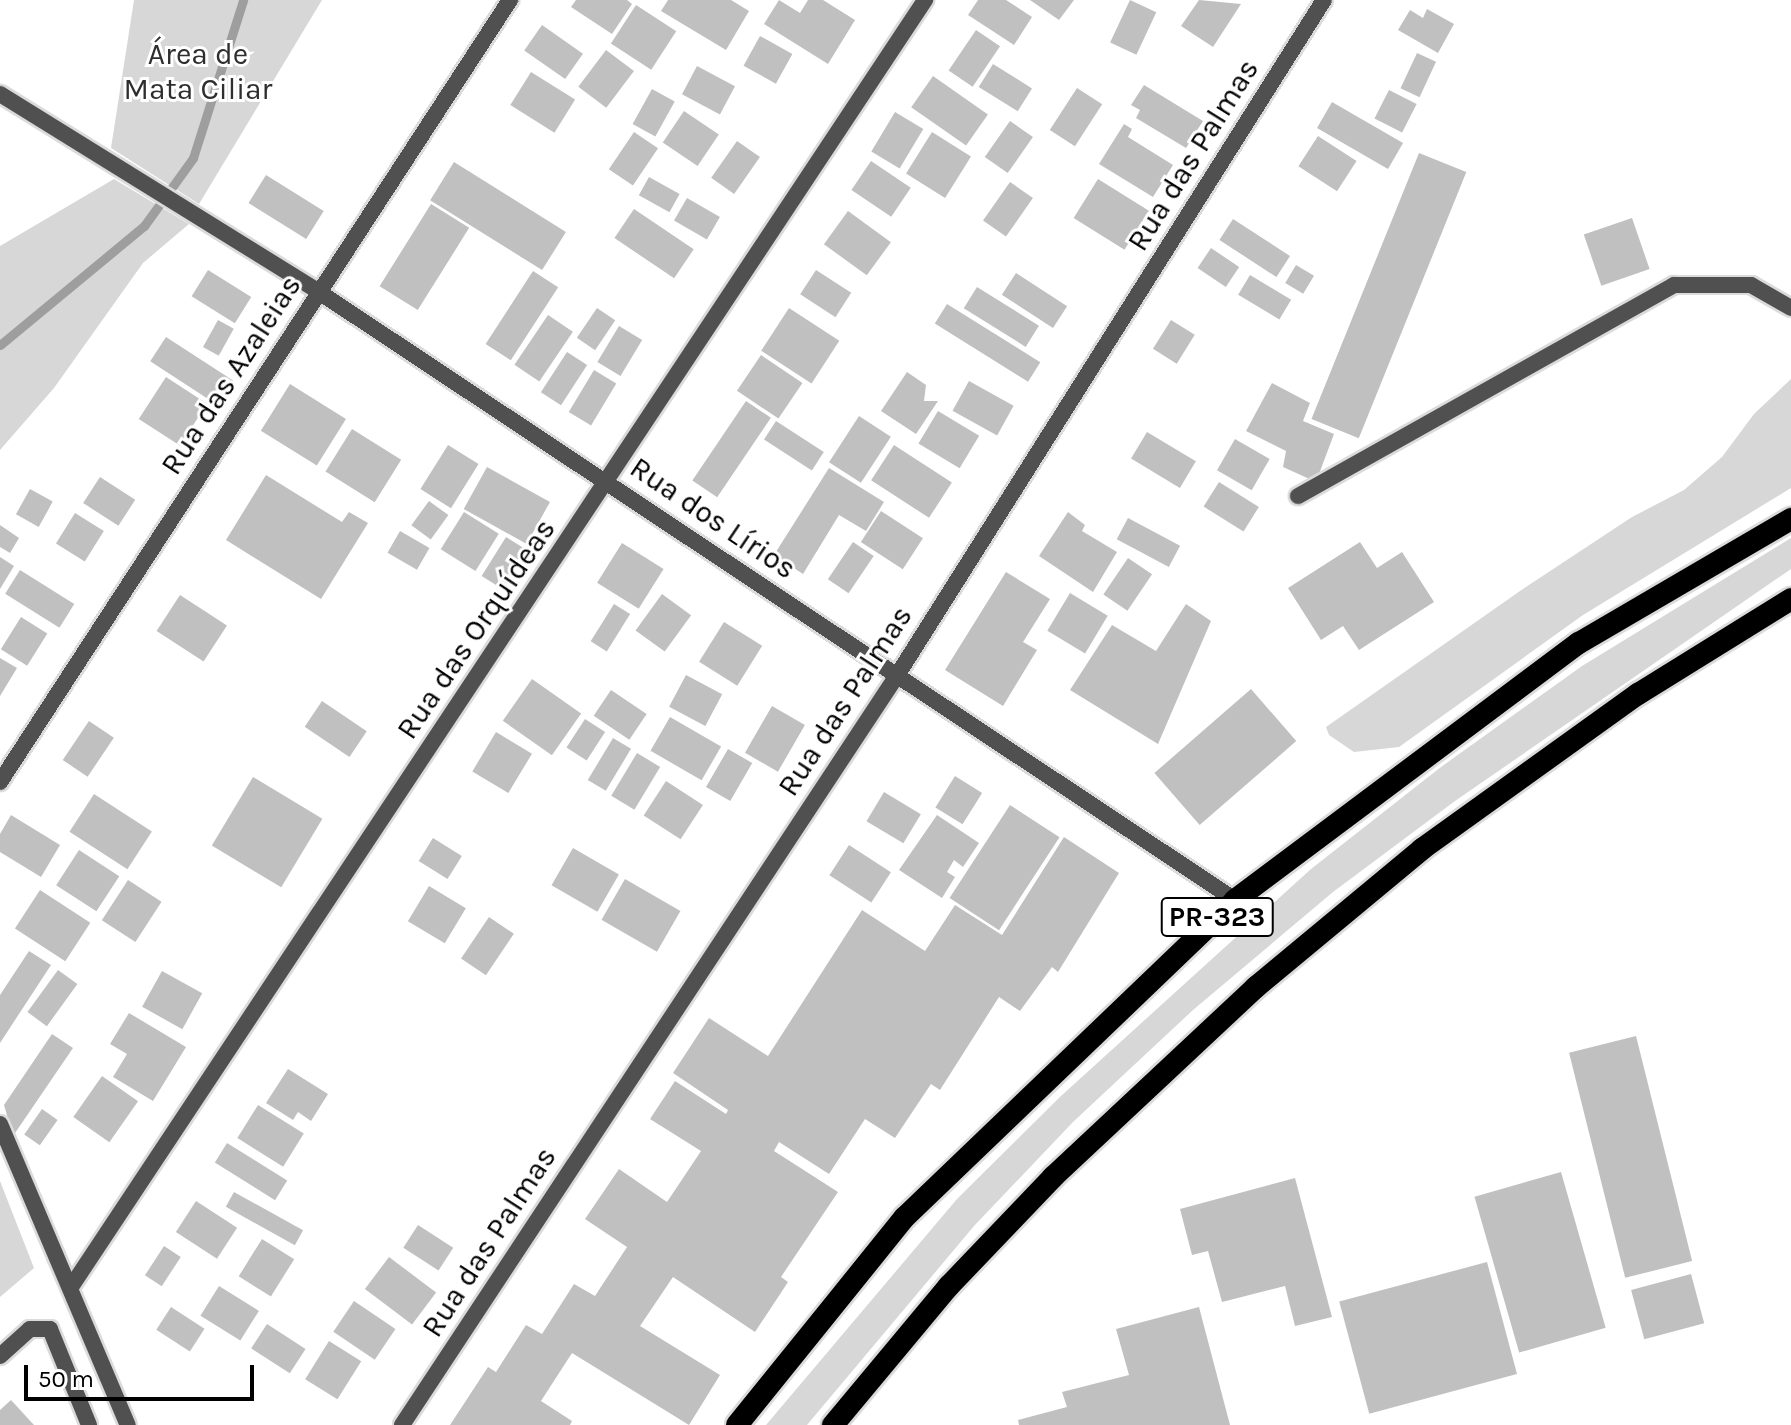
<!DOCTYPE html>
<meta charset="utf-8">
<style>
body{margin:0}
#map{position:relative;width:1791px;height:1425px;overflow:hidden;background:#fff;font-family:Karla,sans-serif}
div>[style]{position:absolute}
.green>*{inset:0;background:#d7d7d7}
.stream>*{height:9px;margin:-4.5px;padding:0 4.5px;transform-origin:4.5px;border-radius:4.5px;background:#9e9e9e}
.building>*{inset:0;background:#c0c0c0;transform-origin:0 0}
.roads{filter:drop-shadow(2px 0 #dbdbdb) drop-shadow(-2px 0 #dbdbdb) drop-shadow(0 2px #dbdbdb) drop-shadow(0 -2px #dbdbdb)}
.service>*{height:16px;margin:-8px;padding:0 8px;transform-origin:8px;border-radius:8px;background:#505050}
.minor>*{height:16px;margin:-8px;padding:0 8px;transform-origin:8px;border-radius:8px;background:#505050}
.trunk>*{height:22px;margin:-11px;padding:0 11px;transform-origin:11px;border-radius:11px;background:#000}
span{translate:-50% -50%;white-space:nowrap;text-align:center;line-height:1.15;-webkit-text-stroke:6px #fff;paint-order:stroke}
.shield-label span{padding:2px 6px;background:#fff;border:2px solid;border-radius:6px;-webkit-text-stroke-width:0}
.shield-label{font-size:28px;color:#000;font-weight:700}
.park-label{font-size:30px;color:#2e2e2e}
.street-label{font-size:30px;color:#000}
.scale{position:absolute;left:24px;top:1365px;width:230px;height:36px;box-sizing:border-box;border:4px solid #000;border-top:0;padding-left:10px;font-size:24px;line-height:28px;white-space:nowrap;color:#000;-webkit-text-stroke:6px #fff;paint-order:stroke}
</style>
<div id="map">
<div class="green">
<div style="clip-path:polygon(134px 0,322px 0,199px 204px,111px 148px)"></div>
<div style="clip-path:polygon(114px 179px,189px 224px,143px 263px,54px 388px,0 450px,0 246px)"></div>
<div style="clip-path:polygon(1791px 379px,1791px 488px,1583px 615px,1399px 747px,1354px 752px,1329px 735px,1326px 727px,1520px 591px,1632px 517px,1684px 490px,1722px 457px,1754px 414px)"></div>
<div style="clip-path:polygon(1791px 538px,1791px 569px,1455px 801px,1333px 892px,1193px 1010px,1073px 1122px,974px 1226px,807px 1425px,766px 1425px,957px 1199px,1061px 1096px,1311px 869px,1441px 767px,1582px 666px)"></div>
<div style="clip-path:polygon(0 1181px,34px 1268px,0 1297px)"></div>
</div>
<div class="stream">
<div style="left:0;top:345px;width:187px;rotate:-39.6deg"></div>
<div style="left:144px;top:226px;width:84px;rotate:-54.2deg"></div>
<div style="left:193px;top:158px;width:166px;rotate:-72.4deg"></div>
</div>
<div class="building">
<div style="clip-path:polygon(576px 0,627px 0,632px 4px,612px 34px,571px 7px)"></div>
<div style="clip-path:polygon(668px 0,731px 0,749px 11px,726px 50px,661px 11px)"></div>
<div style="clip-path:polygon(779px 0,800px 13px,808px 0,823px 0,855px 20px,828px 64px,764px 24px)"></div>
<div style="clip-path:polygon(978px 0,1006px 0,1032px 17px,1014px 45px,968px 15px)"></div>
<div style="clip-path:polygon(1030px 0,1074px 0,1059px 20px)"></div>
<div style="left:1130px;top:0;width:29px;height:47px;rotate:25deg"></div>
<div style="clip-path:polygon(1199px 0,1241px 4px,1213px 47px,1181px 26px)"></div>
<div style="left:636px;top:5px;width:48px;height:46px;rotate:33deg"></div>
<div style="clip-path:polygon(1427px 9px,1454px 24px,1438px 53px,1398px 30px,1410px 10px,1423px 18px)"></div>
<div style="left:542px;top:25px;width:50px;height:31px;rotate:35deg"></div>
<div style="left:976px;top:30px;width:29px;height:49px;rotate:34deg"></div>
<div style="left:760px;top:36px;width:37px;height:34px;rotate:29deg"></div>
<div style="left:606px;top:50px;width:35px;height:46px;rotate:37deg"></div>
<div style="left:1417px;top:53px;width:21px;height:39px;rotate:25deg"></div>
<div style="left:993px;top:64px;width:46px;height:27px;rotate:32deg"></div>
<div style="left:697px;top:66px;width:43px;height:32px;rotate:28deg"></div>
<div style="left:531px;top:72px;width:52px;height:39px;rotate:32deg"></div>
<div style="left:933px;top:76px;width:67px;height:38px;rotate:35deg"></div>
<div style="clip-path:polygon(1144px 85px,1203px 121px,1186px 148px,1136px 118px,1140px 110px,1131px 105px)"></div>
<div style="left:1077px;top:88px;width:30px;height:50px;rotate:33deg"></div>
<div style="left:652px;top:89px;width:26px;height:40px;rotate:29deg"></div>
<div style="left:1389px;top:90px;width:31px;height:32px;rotate:27deg"></div>
<div style="left:1332px;top:102px;width:82px;height:30px;rotate:30deg"></div>
<div style="left:684px;top:111px;width:42px;height:38px;rotate:34deg"></div>
<div style="left:895px;top:112px;width:33px;height:46px;rotate:31deg"></div>
<div style="left:1010px;top:121px;width:28px;height:44px;rotate:35deg"></div>
<div style="clip-path:polygon(1124px 124px,1132px 129px,1128px 137px,1173px 165px,1153px 197px,1099px 164px)"></div>
<div style="left:634px;top:132px;width:29px;height:45px;rotate:34deg"></div>
<div style="left:932px;top:132px;width:46px;height:49px;rotate:32deg"></div>
<div style="left:1318px;top:136px;width:46px;height:36px;rotate:33deg"></div>
<div style="left:737px;top:141px;width:28px;height:45px;rotate:35deg"></div>
<div style="left:1419px;top:153px;width:51px;height:287px;rotate:22deg"></div>
<div style="left:871px;top:161px;width:48px;height:35px;rotate:34deg"></div>
<div style="left:454px;top:162px;width:132px;height:45px;rotate:32deg"></div>
<div style="left:266px;top:175px;width:68px;height:33px;rotate:32deg"></div>
<div style="left:649px;top:177px;width:35px;height:21px;rotate:29deg"></div>
<div style="left:1098px;top:179px;width:60px;height:46px;rotate:32deg"></div>
<div style="left:1010px;top:182px;width:28px;height:47px;rotate:35deg"></div>
<div style="left:687px;top:198px;width:38px;height:26px;rotate:30deg"></div>
<div style="left:431px;top:204px;width:45px;height:97px;rotate:32deg"></div>
<div style="left:634px;top:209px;width:72px;height:35px;rotate:34deg"></div>
<div style="left:848px;top:211px;width:53px;height:41px;rotate:36deg"></div>
<div style="left:1632px;top:218px;width:54px;height:51px;rotate:71deg"></div>
<div style="left:1233px;top:219px;width:68px;height:25px;rotate:33deg"></div>
<div style="left:1211px;top:248px;width:34px;height:24px;rotate:34deg"></div>
<div style="left:1296px;top:265px;width:21px;height:21px;rotate:31deg"></div>
<div style="left:208px;top:270px;width:51px;height:31px;rotate:32deg"></div>
<div style="left:816px;top:270px;width:42px;height:29px;rotate:33deg"></div>
<div style="left:533px;top:271px;width:30px;height:87px;rotate:33deg"></div>
<div style="left:1016px;top:273px;width:61px;height:26px;rotate:33deg"></div>
<div style="left:1250px;top:275px;width:48px;height:23px;rotate:31deg"></div>
<div style="left:977px;top:287px;width:73px;height:25px;rotate:32deg"></div>
<div style="left:947px;top:304px;width:110px;height:23px;rotate:32deg"></div>
<div style="left:597px;top:308px;width:22px;height:36px;rotate:34deg"></div>
<div style="left:789px;top:308px;width:60px;height:51px;rotate:33deg"></div>
<div style="left:548px;top:315px;width:30px;height:60px;rotate:34deg"></div>
<div style="left:218px;top:320px;width:18px;height:31px;rotate:29deg"></div>
<div style="left:1171px;top:320px;width:28px;height:34px;rotate:32deg"></div>
<div style="left:619px;top:326px;width:27px;height:42px;rotate:31deg"></div>
<div style="left:166px;top:337px;width:80px;height:29px;rotate:33deg"></div>
<div style="left:567px;top:352px;width:24px;height:48px;rotate:33deg"></div>
<div style="left:761px;top:355px;width:50px;height:43px;rotate:34deg"></div>
<div style="left:594px;top:370px;width:26px;height:49px;rotate:31deg"></div>
<div style="clip-path:polygon(907px 372px,926px 385px,924px 401px,938px 401px,916px 434px,881px 411px)"></div>
<div style="left:166px;top:377px;width:49px;height:50px;rotate:33deg"></div>
<div style="left:969px;top:381px;width:51px;height:34px;rotate:29deg"></div>
<div style="clip-path:polygon(1272px 383px,1310px 403px,1303px 421px,1334px 434px,1316px 482px,1283px 467px,1286px 451px,1246px 431px)"></div>
<div style="left:290px;top:384px;width:66px;height:55px;rotate:32deg"></div>
<div style="left:746px;top:401px;width:30px;height:96px;rotate:34deg"></div>
<div style="left:938px;top:411px;width:48px;height:38px;rotate:31deg"></div>
<div style="left:859px;top:416px;width:38px;height:55px;rotate:33deg"></div>
<div style="left:776px;top:421px;width:57px;height:22px;rotate:33deg"></div>
<div style="left:352px;top:429px;width:58px;height:50px;rotate:32deg"></div>
<div style="left:1147px;top:432px;width:57px;height:31px;rotate:31deg"></div>
<div style="left:1235px;top:439px;width:40px;height:36px;rotate:30deg"></div>
<div style="left:448px;top:445px;width:36px;height:52px;rotate:32deg"></div>
<div style="left:894px;top:445px;width:69px;height:42px;rotate:33deg"></div>
<div style="left:487px;top:467px;width:72px;height:48px;rotate:29deg"></div>
<div style="clip-path:polygon(829px 468px,884px 502px,866px 531px,839px 515px,803px 574px,774px 555px)"></div>
<div style="clip-path:polygon(266px 475px,342px 522px,349px 512px,368px 523px,321px 599px,226px 540px)"></div>
<div style="left:100px;top:477px;width:42px;height:31px;rotate:33deg"></div>
<div style="left:1219px;top:482px;width:47px;height:29px;rotate:32deg"></div>
<div style="left:30px;top:489px;width:26px;height:29px;rotate:29deg"></div>
<div style="left:429px;top:501px;width:24px;height:30px;rotate:36deg"></div>
<div style="left:881px;top:511px;width:50px;height:37px;rotate:33deg"></div>
<div style="left:464px;top:512px;width:41px;height:44px;rotate:32deg"></div>
<div style="clip-path:polygon(1068px 512px,1085px 525px,1082px 531px,1117px 552px,1093px 592px,1039px 556px)"></div>
<div style="left:75px;top:513px;width:34px;height:36px;rotate:32deg"></div>
<div style="left:1128px;top:518px;width:59px;height:24px;rotate:28deg"></div>
<div style="clip-path:polygon(0 525px,19px 538px,10px 553px,0 547px)"></div>
<div style="left:400px;top:531px;width:34px;height:25px;rotate:30deg"></div>
<div style="left:506px;top:537px;width:25px;height:46px;rotate:32deg"></div>
<div style="left:853px;top:542px;width:25px;height:45px;rotate:34deg"></div>
<div style="clip-path:polygon(1360px 542px,1377px 568px,1402px 552px,1434px 602px,1359px 650px,1343px 626px,1321px 640px,1288px 588px)"></div>
<div style="left:622px;top:543px;width:49px;height:47px;rotate:32deg"></div>
<div style="clip-path:polygon(0 557px,14px 566px,0 589px)"></div>
<div style="left:1128px;top:558px;width:29px;height:44px;rotate:34deg"></div>
<div style="left:20px;top:570px;width:64px;height:28px;rotate:32deg"></div>
<div style="clip-path:polygon(1006px 572px,1050px 599px,1023px 642px,1037px 650px,1003px 706px,945px 670px)"></div>
<div style="left:1070px;top:593px;width:44px;height:44px;rotate:31deg"></div>
<div style="left:662px;top:594px;width:36px;height:45px;rotate:36deg"></div>
<div style="left:180px;top:595px;width:56px;height:43px;rotate:33deg"></div>
<div style="left:614px;top:604px;width:19px;height:44px;rotate:32deg"></div>
<div style="clip-path:polygon(1186px 604px,1211px 621px,1158px 744px,1070px 690px,1112px 625px,1156px 651px)"></div>
<div style="left:21px;top:617px;width:31px;height:38px;rotate:32deg"></div>
<div style="left:724px;top:622px;width:45px;height:47px;rotate:32deg"></div>
<div style="clip-path:polygon(0 658px,17px 668px,0 696px)"></div>
<div style="left:686px;top:675px;width:41px;height:36px;rotate:28deg"></div>
<div style="left:532px;top:679px;width:60px;height:51px;rotate:35deg"></div>
<div style="left:1251px;top:689px;width:69px;height:128px;rotate:49deg"></div>
<div style="left:611px;top:690px;width:43px;height:31px;rotate:34deg"></div>
<div style="left:322px;top:701px;width:54px;height:31px;rotate:34deg"></div>
<div style="left:772px;top:706px;width:38px;height:54px;rotate:30deg"></div>
<div style="left:670px;top:717px;width:59px;height:39px;rotate:30deg"></div>
<div style="left:585px;top:719px;width:24px;height:34px;rotate:33deg"></div>
<div style="left:89px;top:721px;width:30px;height:47px;rotate:34deg"></div>
<div style="left:496px;top:732px;width:42px;height:46px;rotate:31deg"></div>
<div style="left:613px;top:738px;width:21px;height:49px;rotate:31deg"></div>
<div style="left:728px;top:749px;width:28px;height:44px;rotate:30deg"></div>
<div style="left:637px;top:753px;width:27px;height:50px;rotate:31deg"></div>
<div style="left:955px;top:776px;width:32px;height:37px;rotate:32deg"></div>
<div style="left:253px;top:777px;width:81px;height:80px;rotate:31deg"></div>
<div style="left:666px;top:781px;width:44px;height:41px;rotate:33deg"></div>
<div style="left:884px;top:792px;width:43px;height:34px;rotate:31deg"></div>
<div style="left:94px;top:794px;width:69px;height:45px;rotate:33deg"></div>
<div style="left:1010px;top:805px;width:59px;height:111px;rotate:33deg"></div>
<div style="clip-path:polygon(11px 815px,60px 845px,41px 877px,0 852px,0 834px)"></div>
<div style="clip-path:polygon(937px 815px,979px 843px,963px 867px,954px 860px,947px 872px,955px 877px,942px 898px,899px 870px)"></div>
<div style="clip-path:polygon(1064px 837px,1119px 873px,1058px 972px,1052px 967px,1020px 1011px,999px 997px,940px 1090px,931px 1084px,895px 1138px,865px 1119px,829px 1174px,779px 1142px,774px 1151px,838px 1192px,781px 1277px,788px 1282px,755px 1332px,673px 1277px,640px 1326px,720px 1375px,689px 1425px,572px 1353px,541px 1401px,572px 1421px,570px 1425px,450px 1425px,488px 1367px,496px 1372px,526px 1325px,542px 1334px,574px 1284px,595px 1296px,627px 1247px,585px 1219px,619px 1169px,667px 1202px,701px 1151px,650px 1119px,675px 1081px,726px 1114px,728px 1110px,673px 1073px,709px 1018px,768px 1056px,862px 910px,925px 951px,955px 905px,1002px 935px)"></div>
<div style="left:433px;top:838px;width:34px;height:27px;rotate:32deg"></div>
<div style="left:849px;top:845px;width:50px;height:36px;rotate:33deg"></div>
<div style="left:573px;top:848px;width:53px;height:43px;rotate:30deg"></div>
<div style="left:79px;top:850px;width:48px;height:42px;rotate:33deg"></div>
<div style="left:625px;top:879px;width:64px;height:47px;rotate:30deg"></div>
<div style="left:128px;top:880px;width:40px;height:48px;rotate:33deg"></div>
<div style="left:429px;top:886px;width:43px;height:41px;rotate:31deg"></div>
<div style="left:40px;top:890px;width:60px;height:46px;rotate:33deg"></div>
<div style="left:489px;top:917px;width:30px;height:50px;rotate:34deg"></div>
<div style="clip-path:polygon(29px 951px,51px 965px,0 1043px,0 995px)"></div>
<div style="left:58px;top:970px;width:24px;height:52px;rotate:36deg"></div>
<div style="left:162px;top:971px;width:46px;height:41px;rotate:29deg"></div>
<div style="clip-path:polygon(129px 1013px,186px 1047px,153px 1101px,113px 1077px,127px 1054px,110px 1044px)"></div>
<div style="clip-path:polygon(52px 1034px,73px 1048px,13px 1136px,4px 1105px)"></div>
<div style="left:1636px;top:1036px;width:232px;height:69px;rotate:76deg"></div>
<div style="clip-path:polygon(288px 1069px,328px 1094px,311px 1121px,298px 1112px,293px 1120px,266px 1103px)"></div>
<div style="left:102px;top:1076px;width:44px;height:50px;rotate:35deg"></div>
<div style="left:258px;top:1105px;width:54px;height:39px;rotate:32deg"></div>
<div style="left:42px;top:1109px;width:19px;height:31px;rotate:35deg"></div>
<div style="left:227px;top:1143px;width:71px;height:23px;rotate:32deg"></div>
<div style="left:1561px;top:1172px;width:162px;height:90px;rotate:74deg"></div>
<div style="clip-path:polygon(1295px 1178px,1332px 1317px,1295px 1326px,1285px 1286px,1222px 1302px,1208px 1251px,1192px 1255px,1180px 1209px)"></div>
<div style="left:234px;top:1192px;width:79px;height:17px;rotate:29deg"></div>
<div style="left:196px;top:1201px;width:49px;height:37px;rotate:33deg"></div>
<div style="left:418px;top:1225px;width:42px;height:27px;rotate:33deg"></div>
<div style="left:262px;top:1239px;width:38px;height:44px;rotate:32deg"></div>
<div style="left:164px;top:1246px;width:20px;height:35px;rotate:33deg"></div>
<div style="left:389px;top:1257px;width:59px;height:40px;rotate:37deg"></div>
<div style="left:1487px;top:1262px;width:116px;height:153px;rotate:75deg"></div>
<div style="left:1691px;top:1274px;width:51px;height:62px;rotate:75deg"></div>
<div style="left:219px;top:1286px;width:47px;height:35px;rotate:32deg"></div>
<div style="left:354px;top:1301px;width:50px;height:37px;rotate:34deg"></div>
<div style="left:171px;top:1307px;width:40px;height:27px;rotate:33deg"></div>
<div style="clip-path:polygon(1199px 1307px,1230px 1425px,1019px 1425px,1018px 1420px,1067px 1407px,1062px 1392px,1129px 1375px,1116px 1329px)"></div>
<div style="left:267px;top:1324px;width:46px;height:29px;rotate:33deg"></div>
<div style="left:329px;top:1341px;width:38px;height:45px;rotate:32deg"></div>
<div style="clip-path:polygon(11px 1400px,34px 1425px,0 1425px,0 1410px)"></div>
</div>
<div class="roads">
<div class="service">
<div style="left:1298px;top:496px;width:431px;rotate:-29.3deg"></div>
<div style="left:1674px;top:285px;width:77px"></div>
<div style="left:1751px;top:285px;width:46px;rotate:29.9deg"></div>
</div>
<div class="minor">
<div style="left:0;top:94px;width:375px;rotate:31.8deg"></div>
<div style="left:319px;top:292px;width:1099px;rotate:33.57deg"></div>
<div style="left:0;top:782px;width:934px;rotate:-56.89deg"></div>
<div style="left:0;top:1124px;width:327px;rotate:67deg"></div>
<div style="left:71px;top:1287px;width:1545px;rotate:-56.43deg"></div>
<div style="left:0;top:1356px;width:40px;rotate:-42deg"></div>
<div style="left:30px;top:1329px;width:20px"></div>
<div style="left:50px;top:1329px;width:104px;rotate:67.9deg"></div>
<div style="left:402px;top:1425px;width:900px;rotate:-56.56deg"></div>
<div style="left:898px;top:674px;width:797px;rotate:-57.71deg"></div>
</div>
<div class="trunk">
<div style="left:737px;top:1425px;width:267px;rotate:-51.1deg"></div>
<div style="left:905px;top:1217px;width:458px;rotate:-43.8deg"></div>
<div style="left:1235px;top:900px;width:429px;rotate:-36.8deg"></div>
<div style="left:1579px;top:643px;width:246px;rotate:-30.3deg"></div>
<div style="left:833px;top:1425px;width:181px;rotate:-50.2deg"></div>
<div style="left:949px;top:1286px;width:151px;rotate:-46.3deg"></div>
<div style="left:1053px;top:1177px;width:278px;rotate:-43.1deg"></div>
<div style="left:1256px;top:987px;width:216px;rotate:-39.7deg"></div>
<div style="left:1422px;top:849px;width:266px;rotate:-35.7deg"></div>
<div style="left:1638px;top:694px;width:180px;rotate:-31.8deg"></div>
</div>
</div>
<div class="shield-label">
<span style="left:1217px;top:917px">PR-323</span>
</div>
<div class="park-label">
<span style="left:198px;top:71px">Área de<br>Mata Ciliar</span>
</div>
<div class="street-label">
<span style="left:1193px;top:155px;rotate:-58deg">Rua das Palmas</span>
<span style="left:231px;top:375px;rotate:-57deg">Rua das Azaleias</span>
<span style="left:713px;top:518px;rotate:34deg">Rua dos Lírios</span>
<span style="left:476px;top:629px;rotate:-56deg">Rua das Orquídeas</span>
<span style="left:845px;top:701px;rotate:-57deg">Rua das Palmas</span>
<span style="left:489px;top:1242px;rotate:-57deg">Rua das Palmas</span>
</div>
<div class="scale">50 m</div>
</div>
